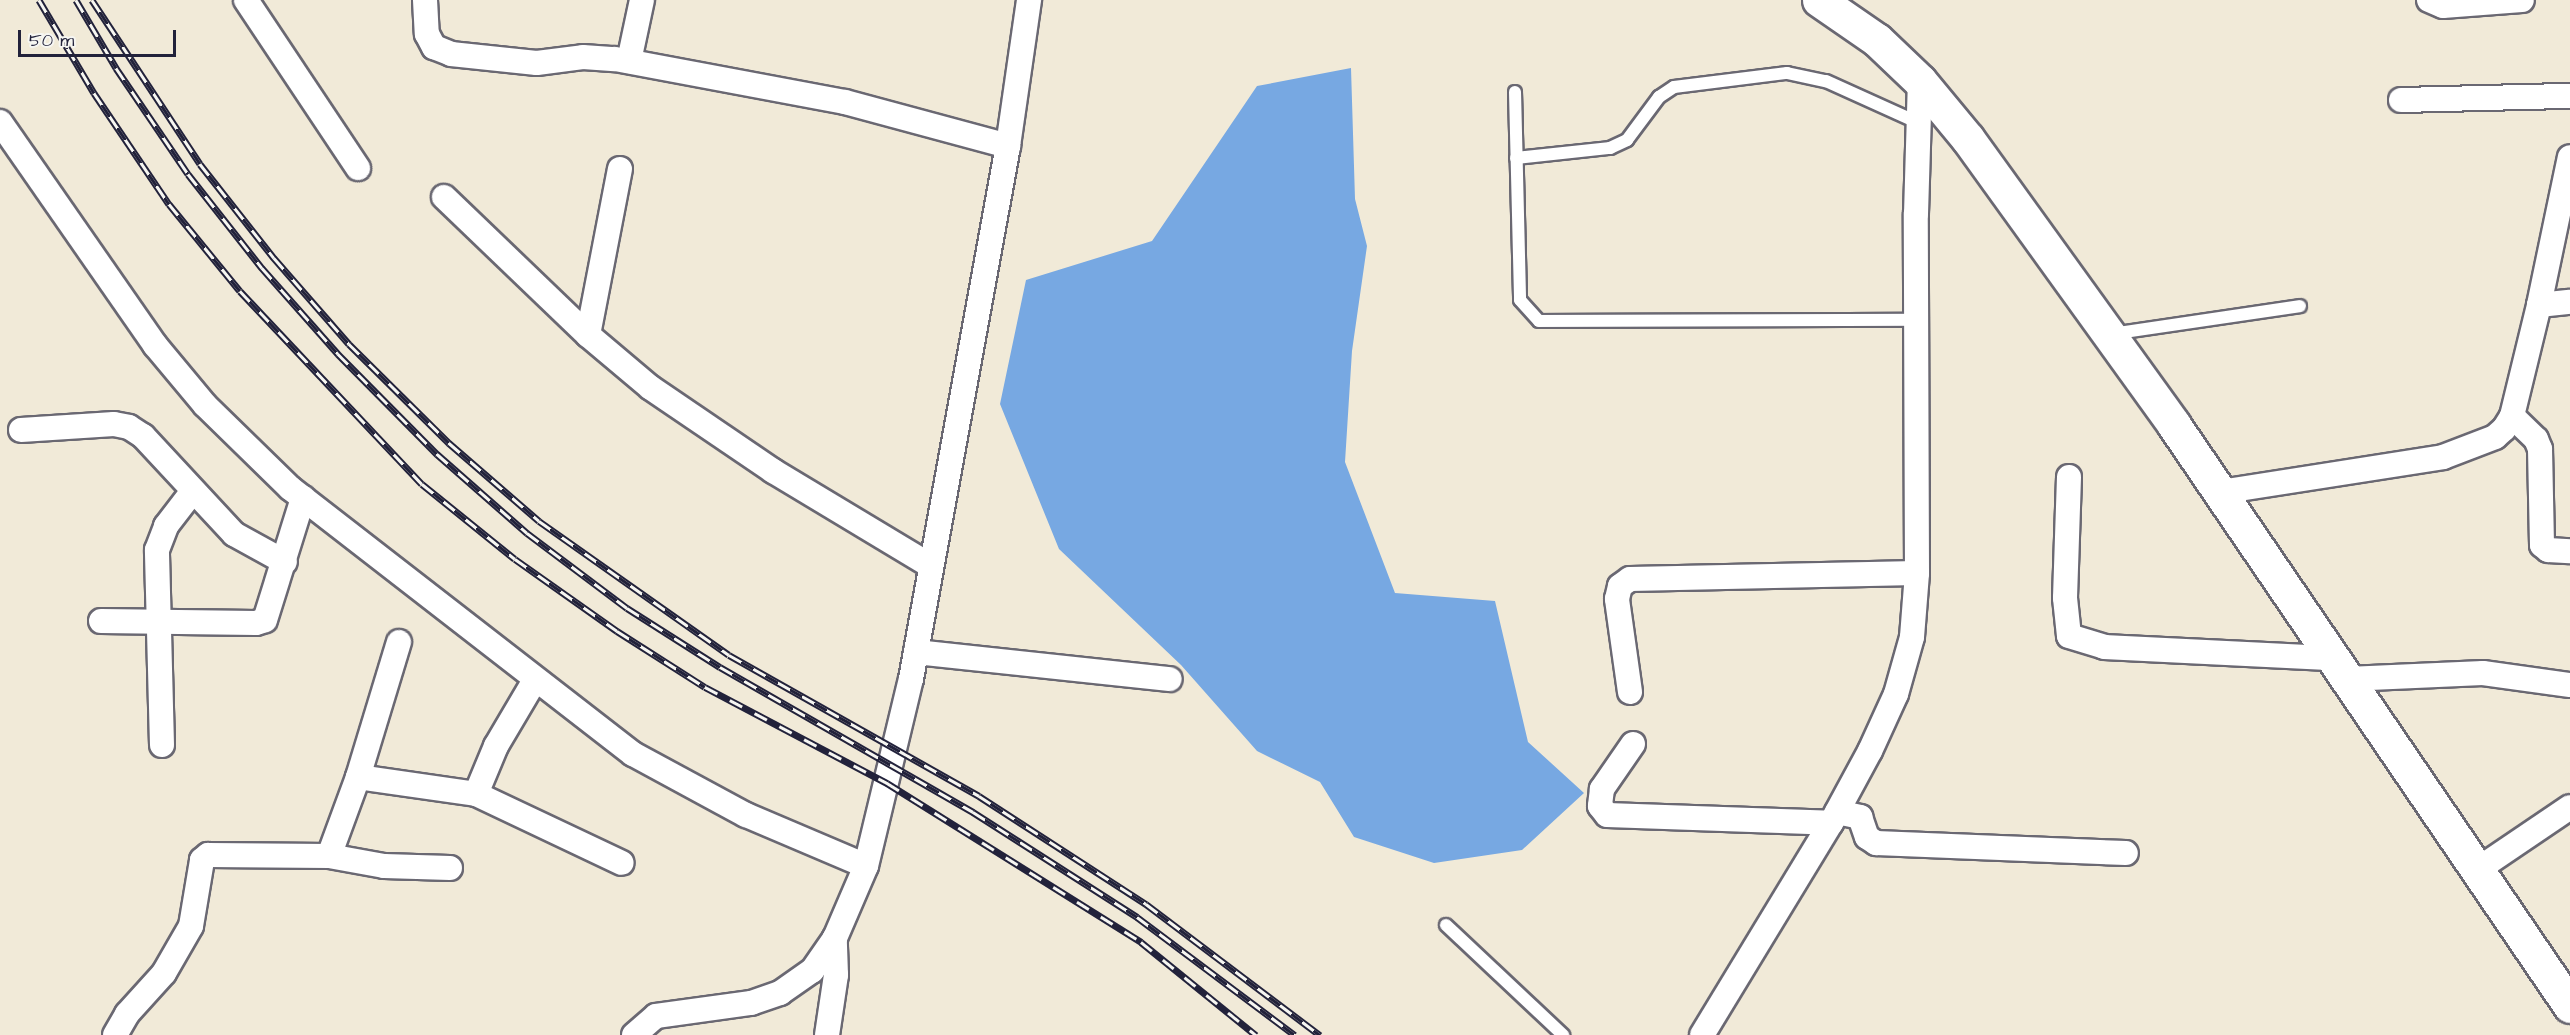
<!DOCTYPE html>
<style>
body{margin:0}
#map{position:relative;width:2570px;height:1035px;overflow:hidden;background:#f1ead8;font-family:"Architects Daughter",sans-serif}
div>[style]{position:absolute}
.water>*{inset:0;background:#77a8e2}
.roads{filter:drop-shadow(2px 0 #6a6872) drop-shadow(-2px 0 #6a6872) drop-shadow(0 2px #6a6872) drop-shadow(0 -2px #6a6872)}
.service>*{height:12px;margin:-6px;padding:0 6px;transform-origin:6px;border-radius:6px;background:#fff}
.minor>*{height:24px;margin:-12px;padding:0 12px;transform-origin:12px;border-radius:12px;background:#fff}
.trunk>*{height:33px;margin:-16.5px;padding:0 16.5px;transform-origin:16.5px;border-radius:16.5px;background:#fff}
.rail>*{height:7px;margin-top:-3.5px;transform-origin:0;background:repeating-linear-gradient(90deg,#f6f6f2 0 14px,#22223b 0 28px);box-sizing:border-box;border-block:2px solid #22223b}
span{translate:-50% -50%;white-space:nowrap;text-align:center;line-height:1.15;-webkit-text-stroke:4.5px #f6f6f2;paint-order:stroke}
.scale{position:absolute;left:18px;top:30px;width:158px;height:27px;box-sizing:border-box;border:3px solid #22223b;border-top:0;padding-left:8px;font-size:18px;line-height:21px;white-space:nowrap;color:#22223b;-webkit-text-stroke:4px #f6f6f2;paint-order:stroke}
</style>
<div id="map">
<div class="water">
<div style="clip-path:polygon(1351px 68px,1355px 199px,1367px 246px,1352px 351px,1345px 462px,1395px 593px,1495px 601px,1528px 742px,1584px 793px,1522px 850px,1434px 863px,1354px 837px,1320px 782px,1257px 751px,1181px 665px,1059px 549px,1000px 404px,1026px 280px,1152px 241px,1257px 86px)"></div>
</div>
<div class="roads">
<div class="service">
<div style="left:1515px;top:92px;width:208px;rotate:88.6deg"></div>
<div style="left:1520px;top:300px;width:28px;rotate:48deg"></div>
<div style="left:1539px;top:321px;width:377px;rotate:-0.2deg"></div>
<div style="left:1516px;top:158px;width:95px;rotate:-6.1deg"></div>
<div style="left:1610px;top:148px;width:19px;rotate:-25deg"></div>
<div style="left:1627px;top:140px;width:54px;rotate:-53.3deg"></div>
<div style="left:1659px;top:97px;width:18px;rotate:-34deg"></div>
<div style="left:1674px;top:87px;width:114px;rotate:-7.1deg"></div>
<div style="left:1787px;top:73px;width:40px;rotate:12deg"></div>
<div style="left:1826px;top:81px;width:102px;rotate:24.3deg"></div>
<div style="left:2111px;top:334px;width:191px;rotate:-8.4deg"></div>
<div style="left:1446px;top:925px;width:161px;rotate:43.2deg"></div>
</div>
<div class="minor">
<div style="left:246px;top:0;width:202px;rotate:56.3deg"></div>
<div style="left:425px;top:0;width:34px;rotate:87deg"></div>
<div style="left:427px;top:34px;width:15px;rotate:62deg"></div>
<div style="left:434px;top:47px;width:18px;rotate:22deg"></div>
<div style="left:451px;top:54px;width:86px;rotate:6deg"></div>
<div style="left:537px;top:63px;width:46px;rotate:-7.4deg"></div>
<div style="left:583px;top:57px;width:32px;rotate:4deg"></div>
<div style="left:615px;top:59px;width:234px;rotate:10.6deg"></div>
<div style="left:845px;top:102px;width:169px;rotate:15.1deg"></div>
<div style="left:2429px;top:0;width:15px;rotate:23deg"></div>
<div style="left:2443px;top:6px;width:79px;rotate:-4.3deg"></div>
<div style="left:629px;top:61px;width:62px;rotate:-78deg"></div>
<div style="left:2401px;top:100px;width:169px;rotate:-1.4deg"></div>
<div style="left:0;top:122px;width:272px;rotate:55.2deg"></div>
<div style="left:155px;top:345px;width:78px;rotate:50.2deg"></div>
<div style="left:205px;top:405px;width:119px;rotate:44.3deg"></div>
<div style="left:290px;top:488px;width:434px;rotate:37.8deg"></div>
<div style="left:633px;top:754px;width:128px;rotate:28.4deg"></div>
<div style="left:746px;top:815px;width:130px;rotate:23deg"></div>
<div style="left:444px;top:197px;width:199px;rotate:43.8deg"></div>
<div style="left:588px;top:335px;width:82px;rotate:40.1deg"></div>
<div style="left:651px;top:388px;width:148px;rotate:34.2deg"></div>
<div style="left:773px;top:471px;width:184px;rotate:31deg"></div>
<div style="left:2539px;top:305px;width:31px;rotate:-6deg"></div>
<div style="left:588px;top:335px;width:169px;rotate:-79.1deg"></div>
<div style="left:2512px;top:416px;width:33px;rotate:44deg"></div>
<div style="left:2536px;top:439px;width:11px;rotate:68deg"></div>
<div style="left:2540px;top:449px;width:96px;rotate:88.8deg"></div>
<div style="left:2542px;top:545px;width:8px;rotate:40deg"></div>
<div style="left:2548px;top:550px;width:22px;rotate:3deg"></div>
<div style="left:21px;top:430px;width:93px;rotate:-3.7deg"></div>
<div style="left:114px;top:424px;width:15px;rotate:11deg"></div>
<div style="left:129px;top:427px;width:17px;rotate:33deg"></div>
<div style="left:143px;top:436px;width:134px;rotate:47.1deg"></div>
<div style="left:234px;top:534px;width:58px;rotate:28.8deg"></div>
<div style="left:2069px;top:477px;width:121px;rotate:91.9deg"></div>
<div style="left:2065px;top:598px;width:38px;rotate:84deg"></div>
<div style="left:2069px;top:636px;width:37px;rotate:17deg"></div>
<div style="left:2104px;top:647px;width:229px;rotate:2.8deg"></div>
<div style="left:2220px;top:492px;width:226px;rotate:-8.9deg"></div>
<div style="left:2443px;top:457px;width:56px;rotate:-21deg"></div>
<div style="left:2495px;top:437px;width:12px;rotate:-42deg"></div>
<div style="left:2504px;top:429px;width:15px;rotate:-58deg"></div>
<div style="left:2512px;top:416px;width:114px;rotate:-76.3deg"></div>
<div style="left:2539px;top:305px;width:151px;rotate:-78.2deg"></div>
<div style="left:101px;top:621px;width:155px;rotate:0.7deg"></div>
<div style="left:256px;top:623px;width:9px;rotate:-18deg"></div>
<div style="left:265px;top:620px;width:128px;rotate:-72.7deg"></div>
<div style="left:916px;top:652px;width:255px;rotate:6.1deg"></div>
<div style="left:2347px;top:679px;width:136px;rotate:-2.5deg"></div>
<div style="left:2483px;top:673px;width:88px;rotate:7.9deg"></div>
<div style="left:1630px;top:692px;width:94px;rotate:-98deg"></div>
<div style="left:1617px;top:599px;width:13px;rotate:-77deg"></div>
<div style="left:1620px;top:586px;width:12px;rotate:-35deg"></div>
<div style="left:1630px;top:579px;width:287px;rotate:-1.2deg"></div>
<div style="left:1633px;top:744px;width:55px;rotate:124.6deg"></div>
<div style="left:1602px;top:789px;width:17px;rotate:97deg"></div>
<div style="left:1600px;top:806px;width:11px;rotate:52deg"></div>
<div style="left:1607px;top:815px;width:224px;rotate:2deg"></div>
<div style="left:162px;top:745px;width:195px;rotate:-91.5deg"></div>
<div style="left:157px;top:550px;width:26px;rotate:-69deg"></div>
<div style="left:166px;top:526px;width:44px;rotate:-52.4deg"></div>
<div style="left:358px;top:777px;width:119px;rotate:8.2deg"></div>
<div style="left:476px;top:794px;width:161px;rotate:25.3deg"></div>
<div style="left:476px;top:794px;width:52px;rotate:-67.4deg"></div>
<div style="left:496px;top:746px;width:77px;rotate:-59.4deg"></div>
<div style="left:1837px;top:812px;width:24px;rotate:12deg"></div>
<div style="left:1860px;top:817px;width:21px;rotate:71deg"></div>
<div style="left:1867px;top:837px;width:11px;rotate:34deg"></div>
<div style="left:1876px;top:843px;width:250px;rotate:2.3deg"></div>
<div style="left:329px;top:856px;width:56px;rotate:10.3deg"></div>
<div style="left:384px;top:866px;width:66px;rotate:1.7deg"></div>
<div style="left:2477px;top:870px;width:112px;rotate:-34.1deg"></div>
<div style="left:115px;top:1035px;width:24px;rotate:-60deg"></div>
<div style="left:127px;top:1014px;width:55px;rotate:-47.9deg"></div>
<div style="left:164px;top:973px;width:54px;rotate:-60.1deg"></div>
<div style="left:191px;top:926px;width:67px;rotate:-80.5deg"></div>
<div style="left:202px;top:860px;width:8px;rotate:-40deg"></div>
<div style="left:208px;top:855px;width:121px;rotate:0.5deg"></div>
<div style="left:329px;top:856px;width:84px;rotate:-69.8deg"></div>
<div style="left:358px;top:777px;width:141px;rotate:-73.1deg"></div>
<div style="left:634px;top:1035px;width:29px;rotate:-41deg"></div>
<div style="left:656px;top:1016px;width:96px;rotate:-7.8deg"></div>
<div style="left:751px;top:1003px;width:31px;rotate:-19deg"></div>
<div style="left:780px;top:993px;width:39px;rotate:-35deg"></div>
<div style="left:812px;top:971px;width:40px;rotate:-55.1deg"></div>
<div style="left:835px;top:938px;width:78px;rotate:-66.7deg"></div>
<div style="left:866px;top:866px;width:192px;rotate:-76.5deg"></div>
<div style="left:911px;top:679px;width:542px;rotate:-79.69deg"></div>
<div style="left:1008px;top:146px;width:148px;rotate:-81.8deg"></div>
<div style="left:827px;top:1035px;width:61px;rotate:-81.5deg"></div>
<div style="left:836px;top:975px;width:37px;rotate:-92deg"></div>
<div style="left:1702px;top:1035px;width:248px;rotate:-58.7deg"></div>
<div style="left:1831px;top:823px;width:82px;rotate:-61.6deg"></div>
<div style="left:1870px;top:751px;width:63px;rotate:-65.5deg"></div>
<div style="left:1896px;top:694px;width:59px;rotate:-74.3deg"></div>
<div style="left:1912px;top:637px;width:64px;rotate:-85.5deg"></div>
<div style="left:1917px;top:573px;width:359px;rotate:-90.2deg"></div>
<div style="left:1916px;top:214px;width:133px;rotate:-88.3deg"></div>
</div>
<div class="trunk">
<div style="left:1819px;top:0;width:70px;rotate:34.6deg"></div>
<div style="left:1877px;top:40px;width:59px;rotate:43.6deg"></div>
<div style="left:1920px;top:81px;width:75px;rotate:50.4deg"></div>
<div style="left:1968px;top:139px;width:352px;rotate:54.2deg"></div>
<div style="left:2174px;top:425px;width:703px;rotate:55.72deg"></div>
</div>
</div>
<div class="rail">
<div style="left:39px;top:0;width:108px;rotate:59.4deg"></div>
<div style="left:94px;top:93px;width:134px;rotate:56deg"></div>
<div style="left:169px;top:204px;width:112px;rotate:50.8deg"></div>
<div style="left:240px;top:291px;width:265px;rotate:46.7deg"></div>
<div style="left:422px;top:484px;width:119px;rotate:38.9deg"></div>
<div style="left:515px;top:559px;width:125px;rotate:35.2deg"></div>
<div style="left:617px;top:631px;width:104px;rotate:32.5deg"></div>
<div style="left:705px;top:687px;width:206px;rotate:27.8deg"></div>
<div style="left:887px;top:783px;width:300px;rotate:32deg"></div>
<div style="left:1141px;top:942px;width:148px;rotate:39deg"></div>
<div style="left:76px;top:0;width:79px;rotate:59.5deg"></div>
<div style="left:116px;top:68px;width:128px;rotate:55.8deg"></div>
<div style="left:188px;top:174px;width:120px;rotate:51.8deg"></div>
<div style="left:262px;top:268px;width:115px;rotate:48.5deg"></div>
<div style="left:338px;top:354px;width:141px;rotate:45.3deg"></div>
<div style="left:437px;top:454px;width:120px;rotate:41.3deg"></div>
<div style="left:527px;top:533px;width:125px;rotate:36.9deg"></div>
<div style="left:627px;top:608px;width:110px;rotate:32.4deg"></div>
<div style="left:720px;top:667px;width:292px;rotate:29.8deg"></div>
<div style="left:973px;top:812px;width:195px;rotate:32.6deg"></div>
<div style="left:1137px;top:917px;width:197px;rotate:36.8deg"></div>
<div style="left:92px;top:0;width:196px;rotate:56.6deg"></div>
<div style="left:200px;top:164px;width:120px;rotate:51.8deg"></div>
<div style="left:274px;top:258px;width:114px;rotate:48.9deg"></div>
<div style="left:349px;top:344px;width:141px;rotate:44.7deg"></div>
<div style="left:449px;top:443px;width:119px;rotate:40.9deg"></div>
<div style="left:539px;top:521px;width:232px;rotate:35.2deg"></div>
<div style="left:729px;top:655px;width:287px;rotate:29.4deg"></div>
<div style="left:979px;top:796px;width:199px;rotate:32.9deg"></div>
<div style="left:1146px;top:904px;width:218px;rotate:37deg"></div>
</div>
<div class="scale">50 m</div>
</div>
